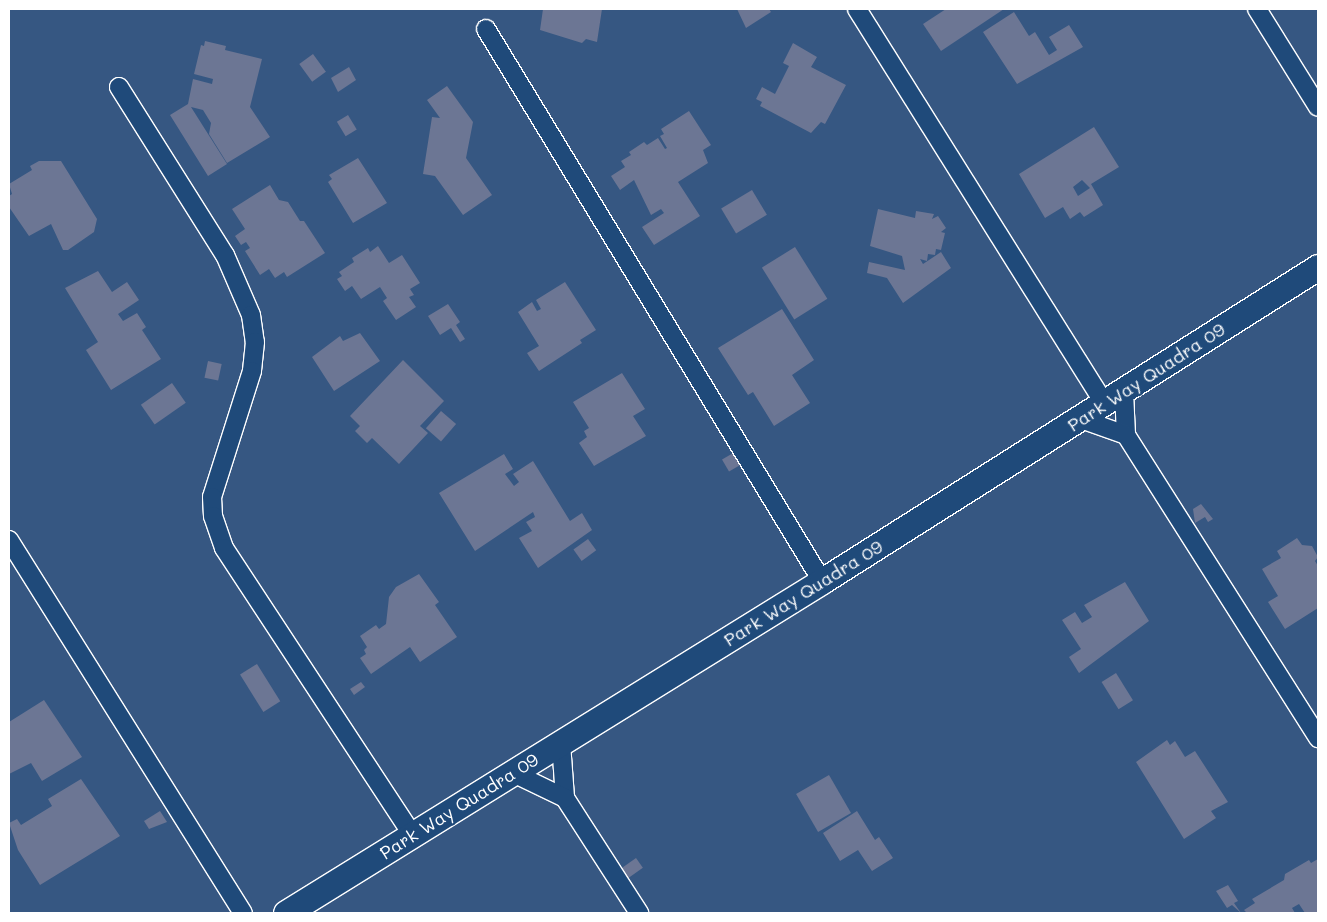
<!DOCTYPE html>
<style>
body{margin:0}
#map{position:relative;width:1327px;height:922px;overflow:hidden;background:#365782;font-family:Mali,sans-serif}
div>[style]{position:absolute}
.building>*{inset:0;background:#6c7694;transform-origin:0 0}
.roads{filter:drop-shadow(1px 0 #fff) drop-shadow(-1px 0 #fff) drop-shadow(0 1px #fff) drop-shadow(0 -1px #fff)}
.street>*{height:18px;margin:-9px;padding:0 9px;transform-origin:9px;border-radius:9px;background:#1f4a7a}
.secondary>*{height:25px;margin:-12.5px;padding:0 12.5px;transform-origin:12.5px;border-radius:12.5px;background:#1f4a7a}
span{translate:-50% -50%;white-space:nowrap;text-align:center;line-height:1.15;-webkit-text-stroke:4.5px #1f4a7a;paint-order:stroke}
.street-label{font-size:18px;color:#fff}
.frame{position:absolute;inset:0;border:10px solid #fff;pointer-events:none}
</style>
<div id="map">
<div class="building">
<div style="clip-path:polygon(543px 9px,602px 9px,597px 42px,586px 39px,582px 43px,540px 30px)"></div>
<div style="clip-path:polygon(737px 9px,769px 9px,771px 12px,746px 28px)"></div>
<div style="clip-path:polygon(946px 9px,1004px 9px,941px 51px,923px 24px)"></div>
<div style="clip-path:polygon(1014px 12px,1029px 36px,1035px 32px,1049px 55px,1057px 50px,1049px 37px,1069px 25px,1083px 47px,1017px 84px,983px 32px)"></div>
<div style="clip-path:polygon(205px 41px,226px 46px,225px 50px,262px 59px,250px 107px,270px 137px,227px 163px,209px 134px,211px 123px,203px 110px,191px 107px,227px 164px,208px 176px,170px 115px,188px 104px,193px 79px,212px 84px,213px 79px,194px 74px,201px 45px,204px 46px)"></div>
<div style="clip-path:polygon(793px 43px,817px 57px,811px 67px,846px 85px,825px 124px,821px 122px,811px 133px,760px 106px,762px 102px,756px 99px,762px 87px,775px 94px,789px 66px,783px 63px)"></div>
<div style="left:313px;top:54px;width:22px;height:17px;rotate:54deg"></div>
<div style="clip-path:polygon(349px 67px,356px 80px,338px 92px,331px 78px)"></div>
<div style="clip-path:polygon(447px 86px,473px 122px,466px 158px,492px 195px,463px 215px,435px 176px,423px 174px,432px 117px,440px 118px,427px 100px)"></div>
<div style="clip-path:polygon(689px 111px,711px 145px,703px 150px,708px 163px,678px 182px,700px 216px,654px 245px,642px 227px,664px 213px,661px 209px,651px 215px,634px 180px,620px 190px,611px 176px,625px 167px,621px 161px,631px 155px,629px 152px,644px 142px,647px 145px,658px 138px,665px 149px,667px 148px,660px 136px,664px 134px,661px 129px)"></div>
<div style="left:348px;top:115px;width:17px;height:13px;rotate:59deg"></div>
<div style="clip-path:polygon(evenodd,1094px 127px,1119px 167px,1091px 184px,1103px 205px,1084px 217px,1080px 212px,1070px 219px,1063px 207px,1045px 218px,1019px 174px,1094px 127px,1082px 180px,1090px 188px,1078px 196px,1073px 187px,1082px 180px)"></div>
<div style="clip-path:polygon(358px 158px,387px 203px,353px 223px,328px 182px,332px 179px,329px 175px)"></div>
<div style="clip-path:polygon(39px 161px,61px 161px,97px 219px,94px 232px,68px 250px,63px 250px,51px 224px,29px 236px,9px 207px,9px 196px,12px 194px,9px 184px,32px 170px,30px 166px)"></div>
<div style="clip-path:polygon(270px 185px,279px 200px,288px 202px,300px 221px,304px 221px,325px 253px,287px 277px,284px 272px,275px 278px,269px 269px,260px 275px,245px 251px,250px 248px,246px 242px,241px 245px,235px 236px,245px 229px,232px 209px)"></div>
<div style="left:752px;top:190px;width:29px;height:36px;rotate:59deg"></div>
<div style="clip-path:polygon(878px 209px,915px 218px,916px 211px,934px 214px,932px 219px,938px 216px,946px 228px,941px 232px,945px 233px,941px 250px,936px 249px,935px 255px,928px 254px,927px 261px,920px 259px,923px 264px,941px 252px,951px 268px,903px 303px,887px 278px,867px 273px,869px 262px,905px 270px,902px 256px,870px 246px)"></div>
<div style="clip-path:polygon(378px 246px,389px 263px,402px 255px,420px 283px,410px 289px,414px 295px,409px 297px,416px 307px,396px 320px,383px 301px,387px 298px,380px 287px,361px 299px,352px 286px,345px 291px,337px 279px,342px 276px,339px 272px,354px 262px,352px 258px,368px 248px,370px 252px)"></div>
<div style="left:795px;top:247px;width:61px;height:39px;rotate:58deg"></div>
<div style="clip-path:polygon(98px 271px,112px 292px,127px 282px,139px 300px,118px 314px,123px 321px,137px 313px,146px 327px,142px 330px,161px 359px,111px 390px,86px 350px,98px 342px,65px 288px)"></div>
<div style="clip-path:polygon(565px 282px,596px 330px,580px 340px,582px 343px,539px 371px,527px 353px,539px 346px,518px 312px,532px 302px,537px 311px,541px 309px,536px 300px)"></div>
<div style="clip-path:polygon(448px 304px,460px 322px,456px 325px,465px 339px,460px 342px,451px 328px,440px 335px,428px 316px)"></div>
<div style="clip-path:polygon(782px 309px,814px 360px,792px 375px,810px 403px,774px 426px,753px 392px,748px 395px,718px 348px)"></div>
<div style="clip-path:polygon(360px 333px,380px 361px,334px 391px,312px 357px,340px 336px,343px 341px)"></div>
<div style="clip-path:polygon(403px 360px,444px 401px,420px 426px,428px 433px,399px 464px,372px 438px,367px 443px,355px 431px,360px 426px,350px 416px)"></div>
<div style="left:208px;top:361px;width:14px;height:17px;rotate:12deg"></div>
<div style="clip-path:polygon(622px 373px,645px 409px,633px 416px,646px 436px,594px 466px,579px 443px,587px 437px,584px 431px,589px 428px,573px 402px)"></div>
<div style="left:172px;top:383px;width:24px;height:38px;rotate:55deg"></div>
<div style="left:441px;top:411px;width:20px;height:23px;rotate:41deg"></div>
<div style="left:735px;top:452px;width:14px;height:15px;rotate:60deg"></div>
<div style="clip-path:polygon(504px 454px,513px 469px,505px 474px,514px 486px,519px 482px,513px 474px,533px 461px,570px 521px,582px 513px,592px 530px,538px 568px,519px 538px,532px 531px,526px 522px,535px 517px,533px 512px,475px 551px,439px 493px)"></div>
<div style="clip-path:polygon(1201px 504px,1213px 519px,1208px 522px,1205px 517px,1195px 523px,1193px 509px)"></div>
<div style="clip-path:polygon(1297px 538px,1302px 545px,1312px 546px,1318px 557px,1315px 561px,1318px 566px,1318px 608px,1285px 629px,1268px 602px,1278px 596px,1262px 569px,1281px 558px,1277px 551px)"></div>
<div style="left:588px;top:539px;width:14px;height:18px;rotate:54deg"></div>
<div style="clip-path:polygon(419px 574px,439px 602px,435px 605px,457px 637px,420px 662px,410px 647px,371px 674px,360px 658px,366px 654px,364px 650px,367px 647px,360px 636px,376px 625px,379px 629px,386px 624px,389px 597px,396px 587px)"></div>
<div style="clip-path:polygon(1125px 582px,1149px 621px,1079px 673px,1069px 657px,1081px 649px,1062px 620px,1075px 612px,1082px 623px,1092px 617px,1084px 605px)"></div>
<div style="left:257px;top:664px;width:44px;height:20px;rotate:58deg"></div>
<div style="left:1116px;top:673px;width:32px;height:17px;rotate:58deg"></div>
<div style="clip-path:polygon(361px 682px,365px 687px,354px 695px,350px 689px)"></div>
<div style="clip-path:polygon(44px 700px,82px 757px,42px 781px,31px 763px,9px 774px,9px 722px)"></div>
<div style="clip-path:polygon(1167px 740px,1170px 745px,1175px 741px,1185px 757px,1195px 751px,1228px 802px,1211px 811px,1216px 818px,1184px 839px,1136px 762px)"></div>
<div style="left:829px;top:775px;width:44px;height:38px;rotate:60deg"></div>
<div style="clip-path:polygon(81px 779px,120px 836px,40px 885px,18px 850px,9px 823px,17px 819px,21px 825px,52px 806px,48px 799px)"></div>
<div style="clip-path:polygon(160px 811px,167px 822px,149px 829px,144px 821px)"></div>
<div style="clip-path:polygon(857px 811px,875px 840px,879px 837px,893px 858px,872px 871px,858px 850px,840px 861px,823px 833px)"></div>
<div style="left:636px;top:858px;width:12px;height:19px;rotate:55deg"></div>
<div style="clip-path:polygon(1318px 859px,1318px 913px,1305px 913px,1299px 904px,1292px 908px,1295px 913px,1247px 913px,1244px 910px,1255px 903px,1252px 899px,1284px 880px,1285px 874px,1309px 860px,1311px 863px)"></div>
<div style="clip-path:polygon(1228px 885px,1238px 901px,1234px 903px,1241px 913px,1232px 905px,1227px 908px,1216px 891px)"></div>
</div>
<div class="roads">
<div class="street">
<div style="left:857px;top:9px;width:466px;rotate:57.9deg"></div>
<div style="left:1257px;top:9px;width:115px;rotate:58.1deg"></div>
<div style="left:486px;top:29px;width:646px;rotate:58.67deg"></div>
<div style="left:119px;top:87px;width:199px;rotate:57.8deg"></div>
<div style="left:225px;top:255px;width:65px;rotate:66.6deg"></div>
<div style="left:251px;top:315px;width:27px;rotate:82deg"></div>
<div style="left:255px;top:342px;width:29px;rotate:96deg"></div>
<div style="left:252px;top:371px;width:132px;rotate:107.6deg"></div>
<div style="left:212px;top:497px;width:19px;rotate:87deg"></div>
<div style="left:213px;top:516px;width:34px;rotate:71deg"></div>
<div style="left:224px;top:548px;width:344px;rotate:56.7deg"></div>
<div style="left:1124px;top:392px;width:43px;rotate:87.3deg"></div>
<div style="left:1126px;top:435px;width:359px;rotate:57.6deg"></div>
<div style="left:1081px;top:419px;width:48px;rotate:19.6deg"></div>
<div style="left:9px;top:540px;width:440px;rotate:57.9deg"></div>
<div style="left:561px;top:743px;width:55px;rotate:85.8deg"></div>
<div style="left:565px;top:798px;width:137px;rotate:57.2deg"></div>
<div style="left:513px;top:773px;width:58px;rotate:25.7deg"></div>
</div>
<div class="secondary">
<div style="left:286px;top:913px;width:630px;rotate:-31.77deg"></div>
<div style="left:822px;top:581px;width:587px;rotate:-32.34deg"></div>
</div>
</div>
<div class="street-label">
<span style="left:1146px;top:377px;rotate:-33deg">Park Way Quadra 09</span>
<span style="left:803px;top:593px;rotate:-32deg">Park Way Quadra 09</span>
<span style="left:459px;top:806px;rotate:-32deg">Park Way Quadra 09</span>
</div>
<div class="frame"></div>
</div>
